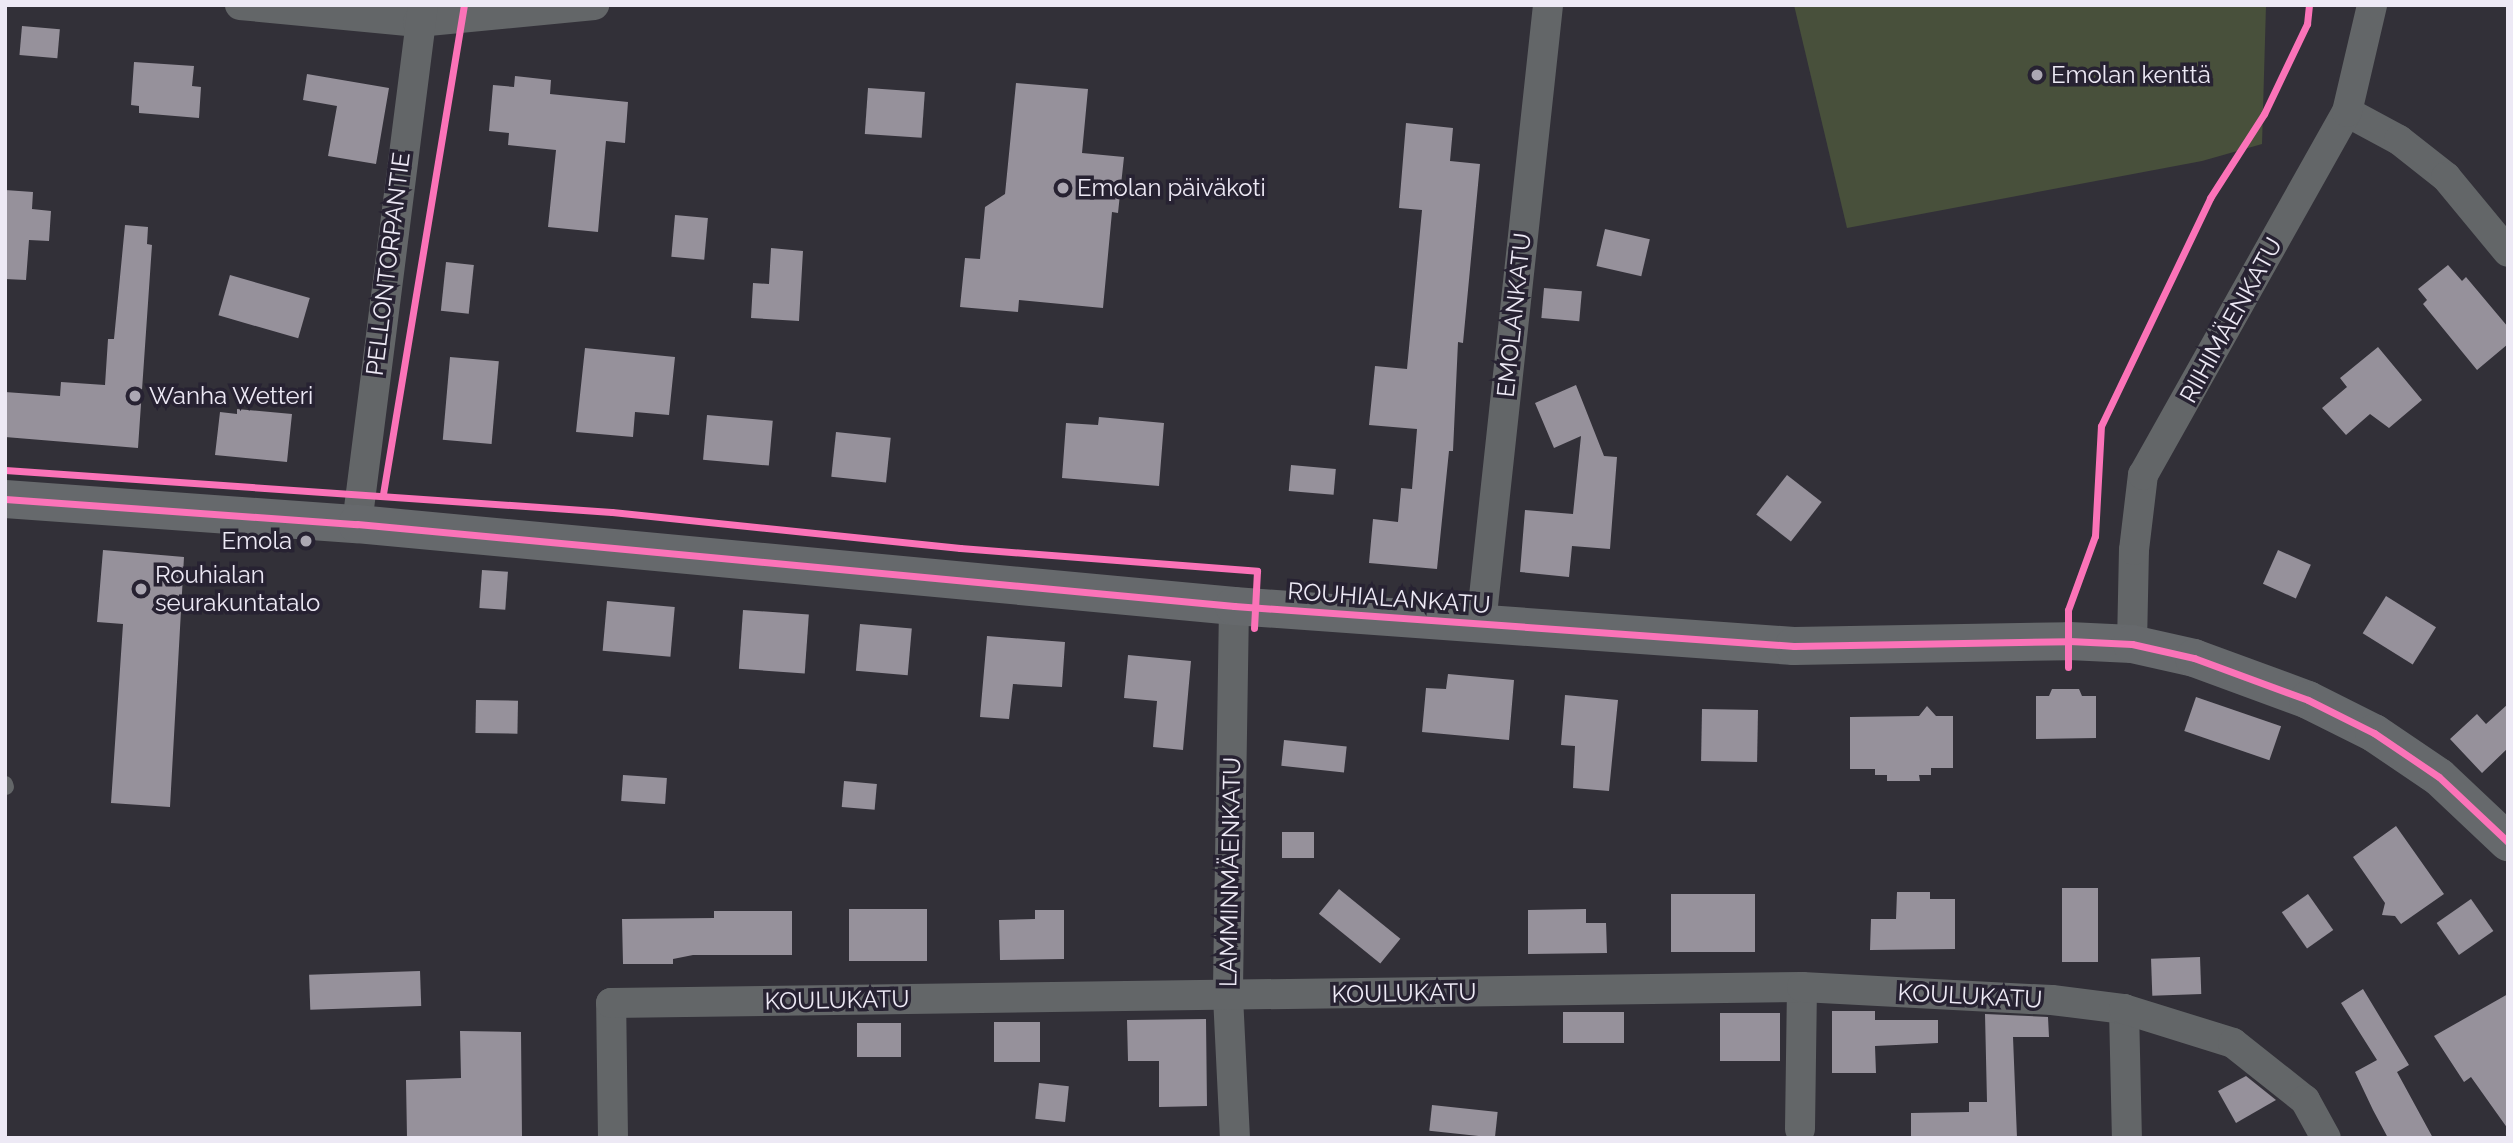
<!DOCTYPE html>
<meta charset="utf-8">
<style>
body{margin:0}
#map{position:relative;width:2513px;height:1143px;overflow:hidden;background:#323038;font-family:Raleway,sans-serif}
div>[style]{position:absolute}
.green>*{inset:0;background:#48503b}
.building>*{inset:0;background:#96919b;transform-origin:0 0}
.lane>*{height:16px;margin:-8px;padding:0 8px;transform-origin:8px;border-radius:8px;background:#636668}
.street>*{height:30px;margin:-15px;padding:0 15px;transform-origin:15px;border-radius:15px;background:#636668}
.secondary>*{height:38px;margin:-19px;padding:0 19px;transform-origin:19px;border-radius:19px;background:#66696c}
.cycleway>*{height:7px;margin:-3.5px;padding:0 3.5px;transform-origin:3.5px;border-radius:3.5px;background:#fb73b8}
.dots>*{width:19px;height:19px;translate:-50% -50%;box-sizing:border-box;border:4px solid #272232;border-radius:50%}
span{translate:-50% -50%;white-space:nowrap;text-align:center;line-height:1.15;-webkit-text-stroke:7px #272232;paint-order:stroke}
.poi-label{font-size:24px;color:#ede9f5}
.left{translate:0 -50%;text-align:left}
.right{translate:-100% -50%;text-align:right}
.street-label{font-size:24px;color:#ede9f5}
.frame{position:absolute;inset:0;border:7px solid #ede9f5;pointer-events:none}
</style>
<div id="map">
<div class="green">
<div style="clip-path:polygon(1794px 5px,2266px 5px,2262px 144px,2202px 161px,1847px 228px)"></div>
</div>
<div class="building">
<div style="left:22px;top:26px;width:38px;height:29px;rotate:5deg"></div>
<div style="clip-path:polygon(134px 62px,194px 66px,192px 86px,201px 87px,199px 118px,139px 113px,139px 106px,131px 105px)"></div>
<div style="clip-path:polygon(307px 74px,389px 88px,376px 164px,328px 156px,337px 106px,303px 100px)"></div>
<div style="clip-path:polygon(515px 76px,551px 80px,550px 94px,628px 102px,625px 143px,606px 141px,598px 232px,548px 227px,556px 150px,508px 145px,509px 133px,489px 131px,493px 85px,514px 87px)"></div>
<div style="clip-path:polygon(1016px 83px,1088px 89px,1082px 153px,1124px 157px,1118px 213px,1112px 212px,1103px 308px,1019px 300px,1018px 312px,960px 307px,965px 258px,980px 259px,985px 207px,1005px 194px)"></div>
<div style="left:868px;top:88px;width:57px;height:46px;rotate:4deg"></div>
<div style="clip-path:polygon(1406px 123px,1453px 128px,1450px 161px,1480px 164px,1463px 343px,1458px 342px,1453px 451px,1449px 451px,1437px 569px,1369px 563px,1373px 519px,1398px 522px,1401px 488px,1412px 489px,1417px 429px,1369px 425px,1375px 366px,1407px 369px,1422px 210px,1399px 208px)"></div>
<div style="clip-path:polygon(5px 190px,33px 192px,32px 209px,51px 211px,49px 241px,29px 240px,26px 280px,5px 279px)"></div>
<div style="left:675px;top:215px;width:33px;height:42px;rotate:5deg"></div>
<div style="clip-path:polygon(125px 225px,148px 227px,147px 244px,152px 245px,138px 448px,5px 437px,5px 392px,60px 396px,61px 382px,105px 385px,108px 339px,114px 339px)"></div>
<div style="left:1605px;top:229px;width:46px;height:38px;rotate:13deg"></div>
<div style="clip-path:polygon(771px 248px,803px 251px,799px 321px,751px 318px,753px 283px,769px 284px)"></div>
<div style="left:446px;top:262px;width:28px;height:49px;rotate:6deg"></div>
<div style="clip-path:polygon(2448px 265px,2462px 281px,2466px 277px,2508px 327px,2508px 344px,2477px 370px,2423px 304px,2427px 300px,2418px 289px)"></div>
<div style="left:230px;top:275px;width:83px;height:42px;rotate:16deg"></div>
<div style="left:1544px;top:288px;width:38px;height:30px;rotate:5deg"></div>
<div style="clip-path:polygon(2378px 347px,2422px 400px,2389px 428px,2370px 414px,2346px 435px,2322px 408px,2347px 387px,2340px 378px)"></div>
<div style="clip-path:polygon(585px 348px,675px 357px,669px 415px,635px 412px,633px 437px,576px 432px)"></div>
<div style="left:450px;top:357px;width:49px;height:83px;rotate:5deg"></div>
<div style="clip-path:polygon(1576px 385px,1604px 456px,1617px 457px,1610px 549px,1572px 546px,1569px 577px,1520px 572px,1525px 510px,1573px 514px,1581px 436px,1554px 448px,1535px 403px)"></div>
<div style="clip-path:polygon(237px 409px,292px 414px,287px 462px,215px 455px,220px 412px,237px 414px)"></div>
<div style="left:707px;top:415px;width:66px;height:45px;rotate:5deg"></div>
<div style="clip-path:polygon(1099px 417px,1164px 423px,1159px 486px,1062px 478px,1066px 423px,1098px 425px)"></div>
<div style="left:836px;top:432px;width:55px;height:45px;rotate:6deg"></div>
<div style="left:1291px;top:465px;width:45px;height:26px;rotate:5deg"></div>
<div style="left:1787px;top:475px;width:44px;height:50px;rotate:38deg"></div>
<div style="clip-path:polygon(103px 550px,184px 557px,170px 807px,111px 803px,123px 624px,97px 622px)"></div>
<div style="left:2278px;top:550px;width:36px;height:37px;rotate:24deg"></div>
<div style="left:482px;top:570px;width:26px;height:38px;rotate:4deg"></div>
<div style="left:2386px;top:596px;width:59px;height:44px;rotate:32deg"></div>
<div style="left:607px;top:601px;width:68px;height:50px;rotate:5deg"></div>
<div style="left:743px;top:610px;width:66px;height:59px;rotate:4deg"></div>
<div style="left:860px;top:624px;width:52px;height:47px;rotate:5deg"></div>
<div style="clip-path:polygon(987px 636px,1065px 642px,1062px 687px,1013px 684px,1009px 719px,980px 717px)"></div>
<div style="clip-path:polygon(1128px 655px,1191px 661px,1183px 750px,1153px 747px,1157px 701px,1124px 698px)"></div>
<div style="clip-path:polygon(1448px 674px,1514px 680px,1509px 740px,1422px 732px,1426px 688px,1446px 689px)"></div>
<div style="clip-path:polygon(2052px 689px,2079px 689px,2082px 696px,2096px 696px,2096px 738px,2036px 739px,2036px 696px,2049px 696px)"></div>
<div style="clip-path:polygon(1565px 695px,1618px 700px,1609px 791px,1573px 788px,1575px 746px,1561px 745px)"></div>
<div style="left:2196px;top:697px;width:90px;height:36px;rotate:19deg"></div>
<div style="left:476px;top:700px;width:42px;height:33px;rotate:1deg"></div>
<div style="clip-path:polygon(2508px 704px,2508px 748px,2482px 773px,2450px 739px,2477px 714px,2486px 724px)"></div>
<div style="clip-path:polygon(1927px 706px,1936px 716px,1953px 716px,1953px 768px,1931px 768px,1931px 775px,1919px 775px,1920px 781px,1887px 781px,1887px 775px,1875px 775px,1875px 769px,1850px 769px,1850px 717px,1919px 716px)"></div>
<div style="left:1702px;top:709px;width:56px;height:52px;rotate:1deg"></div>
<div style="left:1284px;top:740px;width:63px;height:26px;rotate:6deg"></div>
<div style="left:623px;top:775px;width:44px;height:26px;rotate:4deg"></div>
<div style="left:844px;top:781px;width:33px;height:26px;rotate:5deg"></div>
<div style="clip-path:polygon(2396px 826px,2444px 894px,2401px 924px,2395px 916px,2382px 915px,2385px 903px,2353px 857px)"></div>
<div style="left:1282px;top:832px;width:32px;height:26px"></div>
<div style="left:2062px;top:888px;width:36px;height:74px"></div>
<div style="left:1339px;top:889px;width:79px;height:32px;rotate:39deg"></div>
<div style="clip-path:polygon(1897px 892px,1930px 892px,1930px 899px,1955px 899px,1955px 949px,1870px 950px,1871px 919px,1896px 919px)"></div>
<div style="left:1671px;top:894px;width:84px;height:58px"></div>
<div style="left:2308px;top:894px;width:44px;height:32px;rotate:55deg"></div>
<div style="left:2471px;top:899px;width:39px;height:42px;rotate:55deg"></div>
<div style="left:849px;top:909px;width:78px;height:52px"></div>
<div style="clip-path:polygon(1586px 909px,1586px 923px,1606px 923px,1607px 953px,1528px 954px,1528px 910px)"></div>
<div style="clip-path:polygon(1035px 910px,1064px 910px,1064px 959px,1000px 960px,999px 920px,1035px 919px)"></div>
<div style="clip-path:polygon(714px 911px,792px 911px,792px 955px,693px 955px,673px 959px,673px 964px,623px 964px,622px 919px,714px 918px)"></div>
<div style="left:2200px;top:957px;width:37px;height:49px;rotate:88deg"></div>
<div style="left:420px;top:971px;width:35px;height:111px;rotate:88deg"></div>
<div style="clip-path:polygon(2363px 989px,2409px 1065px,2397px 1072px,2433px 1138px,2388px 1138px,2373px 1110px,2355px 1072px,2377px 1060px,2341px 1003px)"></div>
<div style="clip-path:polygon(2508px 994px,2508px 1129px,2471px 1077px,2464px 1082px,2434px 1036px)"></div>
<div style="clip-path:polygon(1832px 1011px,1875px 1011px,1875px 1020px,1938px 1020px,1938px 1043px,1875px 1046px,1876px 1073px,1832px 1073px)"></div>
<div style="left:1563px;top:1012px;width:61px;height:31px"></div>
<div style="left:1720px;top:1013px;width:60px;height:48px"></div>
<div style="clip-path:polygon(1985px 1014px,2048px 1017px,2049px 1037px,2013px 1037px,2017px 1138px,1911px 1138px,1911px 1113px,1969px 1112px,1969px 1102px,1987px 1102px)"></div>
<div style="clip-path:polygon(1206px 1019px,1207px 1106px,1159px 1107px,1159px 1061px,1128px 1061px,1127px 1020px)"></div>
<div style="left:994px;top:1022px;width:46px;height:40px"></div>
<div style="left:857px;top:1023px;width:44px;height:34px"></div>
<div style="clip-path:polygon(460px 1031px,521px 1032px,522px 1138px,407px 1138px,406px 1080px,461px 1078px)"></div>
<div style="clip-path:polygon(2246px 1076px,2276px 1100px,2236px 1123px,2218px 1091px)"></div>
<div style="left:1039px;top:1083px;width:30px;height:36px;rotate:6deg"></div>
<div style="left:1432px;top:1105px;width:66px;height:26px;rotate:6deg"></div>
</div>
<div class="lane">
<div style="left:5px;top:784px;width:3px;rotate:72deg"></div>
</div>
<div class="street">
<div style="left:240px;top:5px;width:179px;rotate:5.5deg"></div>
<div style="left:418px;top:22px;width:177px;rotate:-5.5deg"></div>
<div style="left:2347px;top:112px;width:59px;rotate:28.3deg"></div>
<div style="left:2399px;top:140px;width:60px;rotate:38.2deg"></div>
<div style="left:2446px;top:177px;width:97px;rotate:50.4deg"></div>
<div style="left:357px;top:524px;width:523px;rotate:-82.75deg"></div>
<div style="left:1234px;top:606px;width:390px;rotate:90.9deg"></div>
<div style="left:1228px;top:996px;width:142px;rotate:87.2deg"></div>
<div style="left:1481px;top:624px;width:623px;rotate:-83.82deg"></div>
<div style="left:2132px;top:644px;width:94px;rotate:-88.8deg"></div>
<div style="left:2134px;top:550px;width:76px;rotate:-83.2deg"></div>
<div style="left:2143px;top:475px;width:416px;rotate:-60.7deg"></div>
<div style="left:2347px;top:112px;width:110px;rotate:-76.8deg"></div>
<div style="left:2124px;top:1009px;width:129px;rotate:88.7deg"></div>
<div style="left:1800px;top:1129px;width:142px;rotate:-89.2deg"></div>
<div style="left:613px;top:1138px;width:135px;rotate:-90.8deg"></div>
<div style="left:611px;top:1003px;width:1191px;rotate:-0.77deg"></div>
<div style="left:1802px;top:987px;width:250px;rotate:3deg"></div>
<div style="left:2052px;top:1000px;width:73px;rotate:7.1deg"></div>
<div style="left:2124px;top:1009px;width:114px;rotate:17.3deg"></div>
<div style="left:2233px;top:1043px;width:92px;rotate:38.4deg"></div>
<div style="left:2305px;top:1100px;width:43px;rotate:61.1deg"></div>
</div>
<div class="secondary">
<div style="left:5px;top:499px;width:353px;rotate:4.1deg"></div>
<div style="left:357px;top:524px;width:881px;rotate:5.34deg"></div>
<div style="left:1234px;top:606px;width:561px;rotate:4.09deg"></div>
<div style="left:1794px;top:646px;width:275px;rotate:-1deg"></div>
<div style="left:2069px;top:641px;width:63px;rotate:2.7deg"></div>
<div style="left:2132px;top:644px;width:64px;rotate:12.7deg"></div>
<div style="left:2194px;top:658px;width:121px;rotate:20.2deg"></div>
<div style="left:2308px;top:700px;width:74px;rotate:26.6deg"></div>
<div style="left:2374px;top:733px;width:78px;rotate:34.1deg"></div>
<div style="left:2439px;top:777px;width:95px;rotate:43.3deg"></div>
</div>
<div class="cycleway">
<div style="left:5px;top:470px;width:608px;rotate:3.96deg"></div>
<div style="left:612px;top:512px;width:350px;rotate:5.9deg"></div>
<div style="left:960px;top:548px;width:298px;rotate:4.4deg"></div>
<div style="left:1257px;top:571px;width:57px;rotate:93deg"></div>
<div style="left:383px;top:494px;width:496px;rotate:-80.6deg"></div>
<div style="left:5px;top:499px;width:353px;rotate:4.1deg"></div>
<div style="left:357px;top:524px;width:881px;rotate:5.34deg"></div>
<div style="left:1234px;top:606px;width:561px;rotate:4.09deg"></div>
<div style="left:1794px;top:646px;width:275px;rotate:-1deg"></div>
<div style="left:2069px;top:641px;width:63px;rotate:2.7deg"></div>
<div style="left:2132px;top:644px;width:64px;rotate:12.7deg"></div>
<div style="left:2194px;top:658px;width:121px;rotate:20.2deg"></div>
<div style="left:2308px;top:700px;width:74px;rotate:26.6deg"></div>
<div style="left:2374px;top:733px;width:78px;rotate:34.1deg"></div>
<div style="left:2439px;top:777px;width:95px;rotate:43.3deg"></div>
<div style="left:2068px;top:667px;width:57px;rotate:-90deg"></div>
<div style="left:2068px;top:610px;width:79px;rotate:-70deg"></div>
<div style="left:2095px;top:536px;width:110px;rotate:-86.9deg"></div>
<div style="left:2101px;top:426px;width:253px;rotate:-64.4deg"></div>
<div style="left:2210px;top:198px;width:100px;rotate:-57.3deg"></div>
<div style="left:2264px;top:114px;width:100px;rotate:-64.5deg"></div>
<div style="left:2307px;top:24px;width:19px;rotate:-84deg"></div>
</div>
<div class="dots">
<div style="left:2037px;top:75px;background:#aca8b3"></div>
<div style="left:1063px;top:188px;background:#aca8b3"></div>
<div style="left:135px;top:396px;background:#aca8b3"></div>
<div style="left:306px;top:541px;background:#aca8b3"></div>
<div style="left:141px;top:589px;background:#aca8b3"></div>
</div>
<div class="poi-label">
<span class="left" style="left:2051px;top:75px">Emolan kenttä</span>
<span class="left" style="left:1077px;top:188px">Emolan päiväkoti</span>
<span class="left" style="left:149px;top:396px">Wanha Wetteri</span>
<span class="right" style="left:292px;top:541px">Emola</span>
<span class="left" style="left:155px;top:589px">Rouhialan<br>seurakuntatalo</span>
</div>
<div class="street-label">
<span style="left:388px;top:264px;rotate:-83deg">PELLONTORPANTIE</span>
<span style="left:1514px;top:315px;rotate:-84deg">EMOLANKATU</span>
<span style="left:2231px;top:320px;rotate:-61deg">RIIHIMÄENKATU</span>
<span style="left:1389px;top:598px;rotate:4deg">ROUHIALANKATU</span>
<span style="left:1230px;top:872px;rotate:-89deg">LAMMINMÄENKATU</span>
<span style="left:1404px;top:993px;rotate:-1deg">KOULUKATU</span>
<span style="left:1970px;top:996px;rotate:3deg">KOULUKATU</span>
<span style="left:837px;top:1000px;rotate:-1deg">KOULUKATU</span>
</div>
<div class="frame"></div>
</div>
